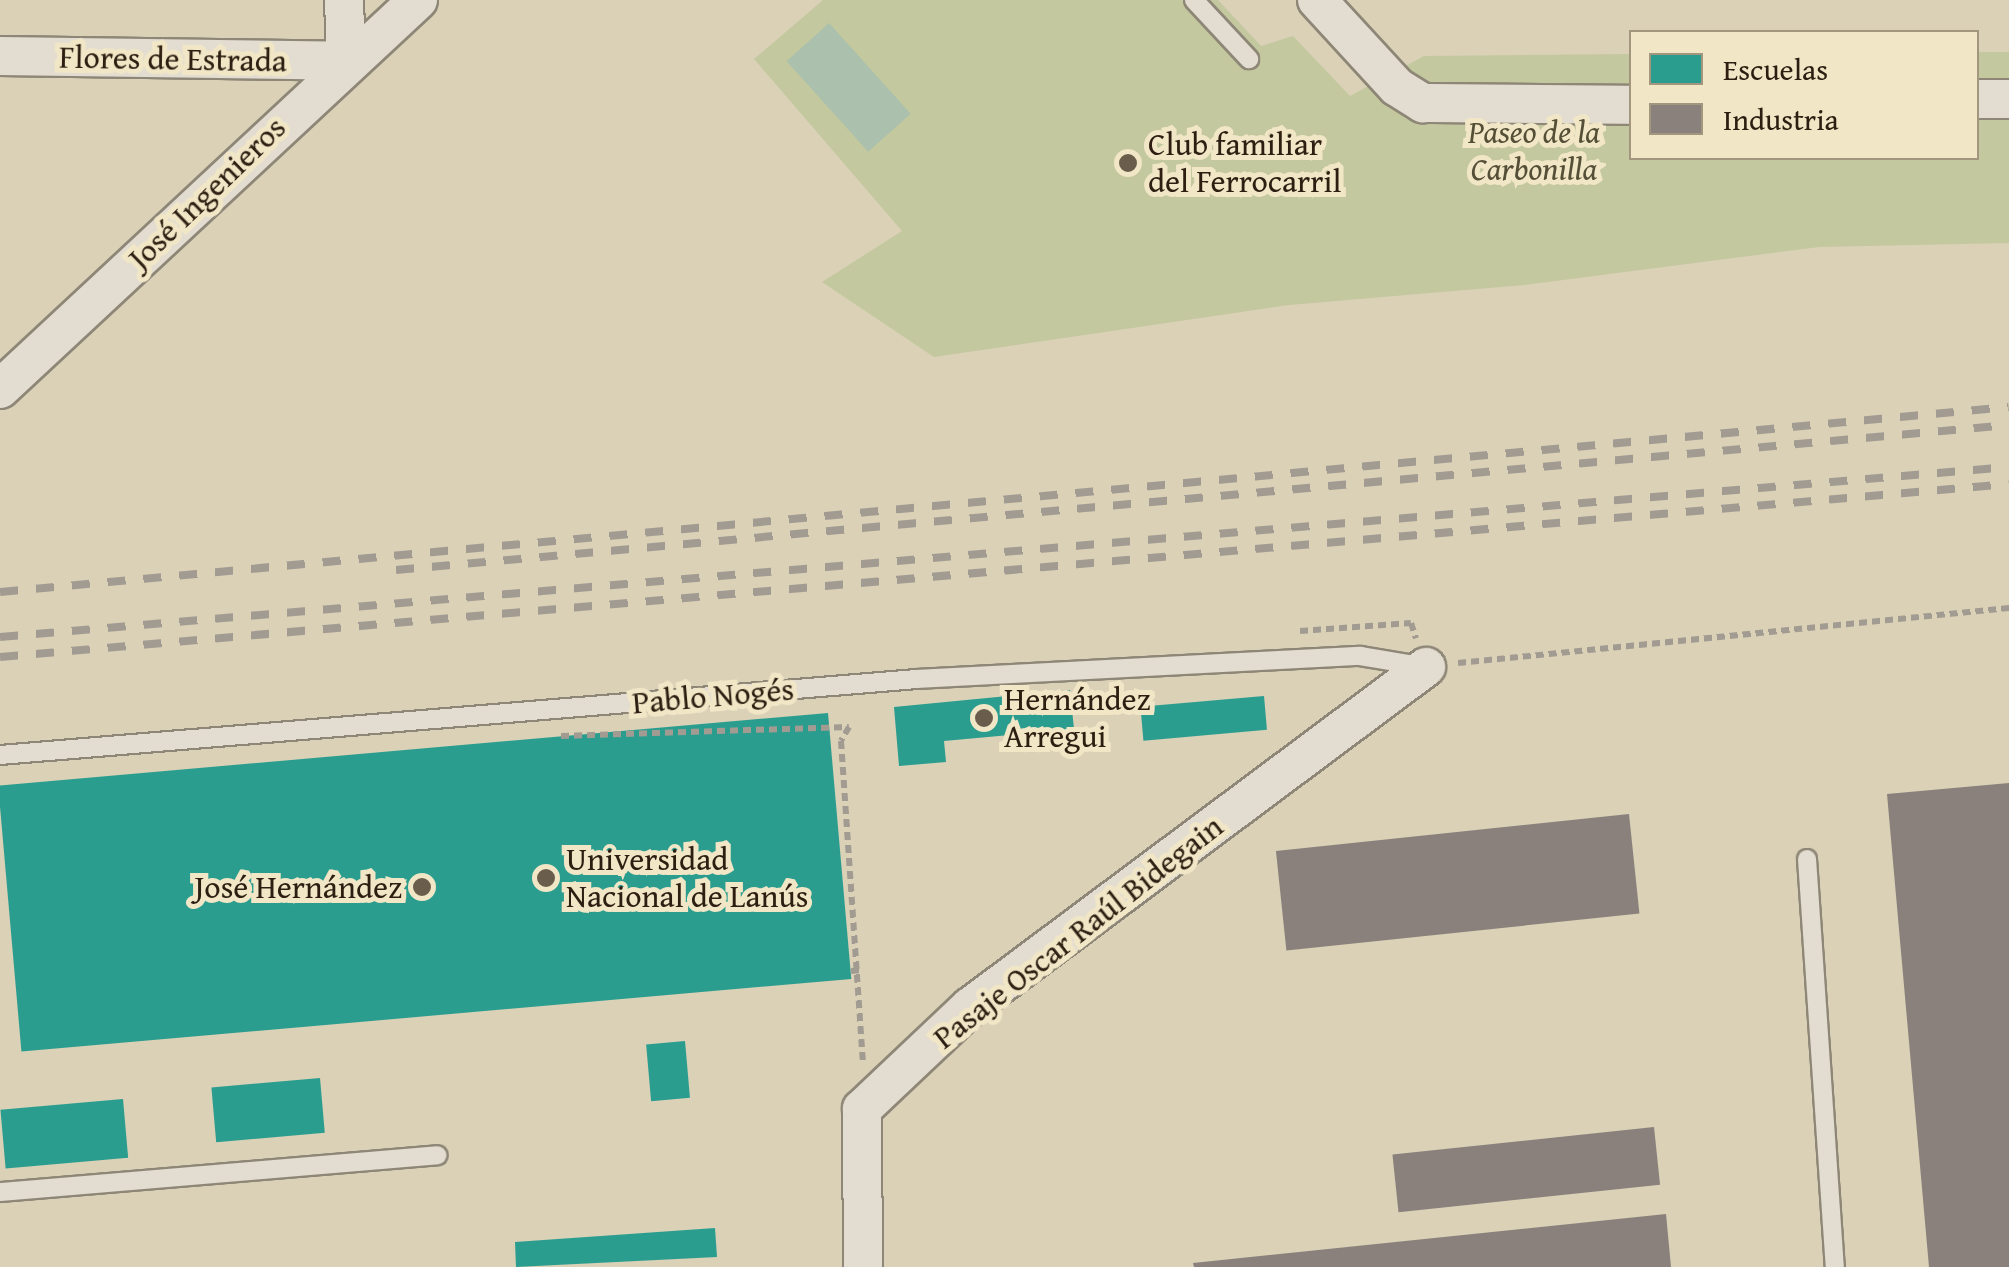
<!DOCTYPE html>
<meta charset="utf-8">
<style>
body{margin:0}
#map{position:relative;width:2009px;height:1267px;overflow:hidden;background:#dad1b7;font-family:"Gentium Book Plus",serif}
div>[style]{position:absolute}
.green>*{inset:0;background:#c3c89f}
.water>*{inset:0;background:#abc1ad;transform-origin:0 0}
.schools>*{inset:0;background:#2a9d8f;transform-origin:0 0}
.industry>*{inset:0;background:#8a817c;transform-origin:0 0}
.path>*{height:6px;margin-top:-3px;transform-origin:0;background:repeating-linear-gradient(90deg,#a19b91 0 8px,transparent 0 13px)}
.roads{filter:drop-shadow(2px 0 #8e8777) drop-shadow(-2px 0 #8e8777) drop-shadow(0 2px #8e8777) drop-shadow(0 -2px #8e8777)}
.lane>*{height:18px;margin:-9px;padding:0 9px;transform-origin:9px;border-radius:9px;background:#e2ddd0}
.street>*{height:38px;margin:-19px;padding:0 19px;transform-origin:19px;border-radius:19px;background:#e2ddd0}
.rail>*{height:8px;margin-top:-4px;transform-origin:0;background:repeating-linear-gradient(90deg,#a19b91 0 18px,transparent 0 36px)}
.dots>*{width:28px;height:28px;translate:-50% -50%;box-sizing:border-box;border:5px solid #f1e6c6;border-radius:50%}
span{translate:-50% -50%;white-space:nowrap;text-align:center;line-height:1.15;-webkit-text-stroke:10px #f1e6c6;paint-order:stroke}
.street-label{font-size:32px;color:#2d1e11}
.park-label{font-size:32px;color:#544f36;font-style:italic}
.poi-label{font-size:32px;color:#2d1e11}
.left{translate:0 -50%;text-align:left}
.right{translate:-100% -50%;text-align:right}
.legend{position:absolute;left:1629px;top:30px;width:350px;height:130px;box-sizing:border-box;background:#f1e6c6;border:2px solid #a3967e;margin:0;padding:12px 18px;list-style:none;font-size:30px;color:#2d1e11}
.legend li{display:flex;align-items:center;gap:20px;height:50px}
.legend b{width:50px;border:2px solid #a3967e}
</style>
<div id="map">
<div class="green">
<div style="clip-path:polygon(823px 0,1218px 0,1261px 46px,1293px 36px,1350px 96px,1424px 56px,1631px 54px,1632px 158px,1976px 158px,1977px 52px,2009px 52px,2009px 243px,1819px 247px,1524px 285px,1289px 305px,934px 357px,822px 282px,902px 231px,754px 59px)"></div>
</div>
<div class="water">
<div style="left:829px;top:23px;width:122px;height:57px;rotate:48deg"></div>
</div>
<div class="schools">
<div style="clip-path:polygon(1070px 690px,1074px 729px,944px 741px,946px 762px,899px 766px,894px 707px)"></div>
<div style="left:1264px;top:696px;width:34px;height:124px;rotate:85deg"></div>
<div style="left:828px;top:713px;width:267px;height:833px;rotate:85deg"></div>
<div style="left:685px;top:1041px;width:57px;height:39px;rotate:85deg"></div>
<div style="left:320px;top:1078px;width:55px;height:109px;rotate:85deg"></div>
<div style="left:123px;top:1099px;width:59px;height:123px;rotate:85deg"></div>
<div style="clip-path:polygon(715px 1228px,717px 1257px,516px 1267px,515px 1242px)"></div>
</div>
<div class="industry">
<div style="clip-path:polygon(2009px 783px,2009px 1267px,1929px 1267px,1887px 794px)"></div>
<div style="left:1629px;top:814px;width:100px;height:355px;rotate:84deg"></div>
<div style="left:1654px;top:1127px;width:58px;height:263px;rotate:84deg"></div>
<div style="clip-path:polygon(1666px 1214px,1671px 1267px,1194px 1267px,1193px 1263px)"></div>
</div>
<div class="path">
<div style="left:1300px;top:631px;width:111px;rotate:-4.1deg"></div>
<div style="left:1411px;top:623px;width:16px;rotate:72deg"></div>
<div style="left:1458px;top:663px;width:554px;rotate:-5.7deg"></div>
<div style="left:561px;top:736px;width:288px;rotate:-1.8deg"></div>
<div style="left:849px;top:727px;width:16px;rotate:120deg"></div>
<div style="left:841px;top:741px;width:321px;rotate:86.1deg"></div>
<div style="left:851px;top:971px;width:10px;rotate:-6deg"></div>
</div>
<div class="roads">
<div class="lane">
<div style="left:1194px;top:0;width:81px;rotate:47deg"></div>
<div style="left:0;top:755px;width:919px;rotate:-4.74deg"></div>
<div style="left:916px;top:679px;width:445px;rotate:-3deg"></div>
<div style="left:1360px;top:656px;width:61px;rotate:9.5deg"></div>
<div style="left:1807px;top:859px;width:409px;rotate:86.1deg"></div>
<div style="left:0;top:1192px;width:439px;rotate:-4.8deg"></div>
</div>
<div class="street">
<div style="left:344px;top:0;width:61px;rotate:88.1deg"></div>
<div style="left:1317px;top:0;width:118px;rotate:47.4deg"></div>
<div style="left:1397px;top:87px;width:31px;rotate:32deg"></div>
<div style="left:1423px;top:103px;width:209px;rotate:0.5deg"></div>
<div style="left:0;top:56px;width:346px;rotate:0.8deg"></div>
<div style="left:1976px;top:99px;width:33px"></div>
<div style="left:0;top:389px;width:571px;rotate:-42.94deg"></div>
<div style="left:863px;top:1267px;width:158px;rotate:-90.4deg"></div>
<div style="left:862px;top:1109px;width:149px;rotate:-43.4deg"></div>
<div style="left:970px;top:1007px;width:569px;rotate:-36.71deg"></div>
</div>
</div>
<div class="rail">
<div style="left:396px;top:570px;width:1620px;rotate:-5.14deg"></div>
<div style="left:0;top:592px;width:2017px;rotate:-5.26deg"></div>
<div style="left:0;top:637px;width:2016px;rotate:-4.84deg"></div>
<div style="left:0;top:657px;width:2016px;rotate:-4.92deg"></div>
</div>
<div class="dots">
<div style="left:1128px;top:163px;background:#6a5d4b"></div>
<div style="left:984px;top:718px;background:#6a5d4b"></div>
<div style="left:546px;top:878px;background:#6a5d4b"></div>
<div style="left:422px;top:887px;background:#6a5d4b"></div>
</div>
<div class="street-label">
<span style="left:173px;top:59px;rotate:1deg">Flores de Estrada</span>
<span style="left:207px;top:193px;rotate:-44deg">José Ingenieros</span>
<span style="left:713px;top:696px;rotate:-5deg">Pablo Nogés</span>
<span style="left:1078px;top:932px;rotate:-38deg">Pasaje Oscar Raúl Bidegain</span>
</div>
<div class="park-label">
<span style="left:1534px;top:151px">Paseo de la<br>Carbonilla</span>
</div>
<div class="poi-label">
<span class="left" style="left:1148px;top:163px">Club familiar<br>del Ferrocarril</span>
<span class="left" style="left:1004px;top:718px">Hernández<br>Arregui</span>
<span class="left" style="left:566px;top:878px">Universidad<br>Nacional de Lanús</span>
<span class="right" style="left:402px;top:887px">José Hernández</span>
</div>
<ul class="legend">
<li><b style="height:28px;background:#2a9d8f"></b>Escuelas</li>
<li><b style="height:28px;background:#8a817c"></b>Industria</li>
</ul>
</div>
